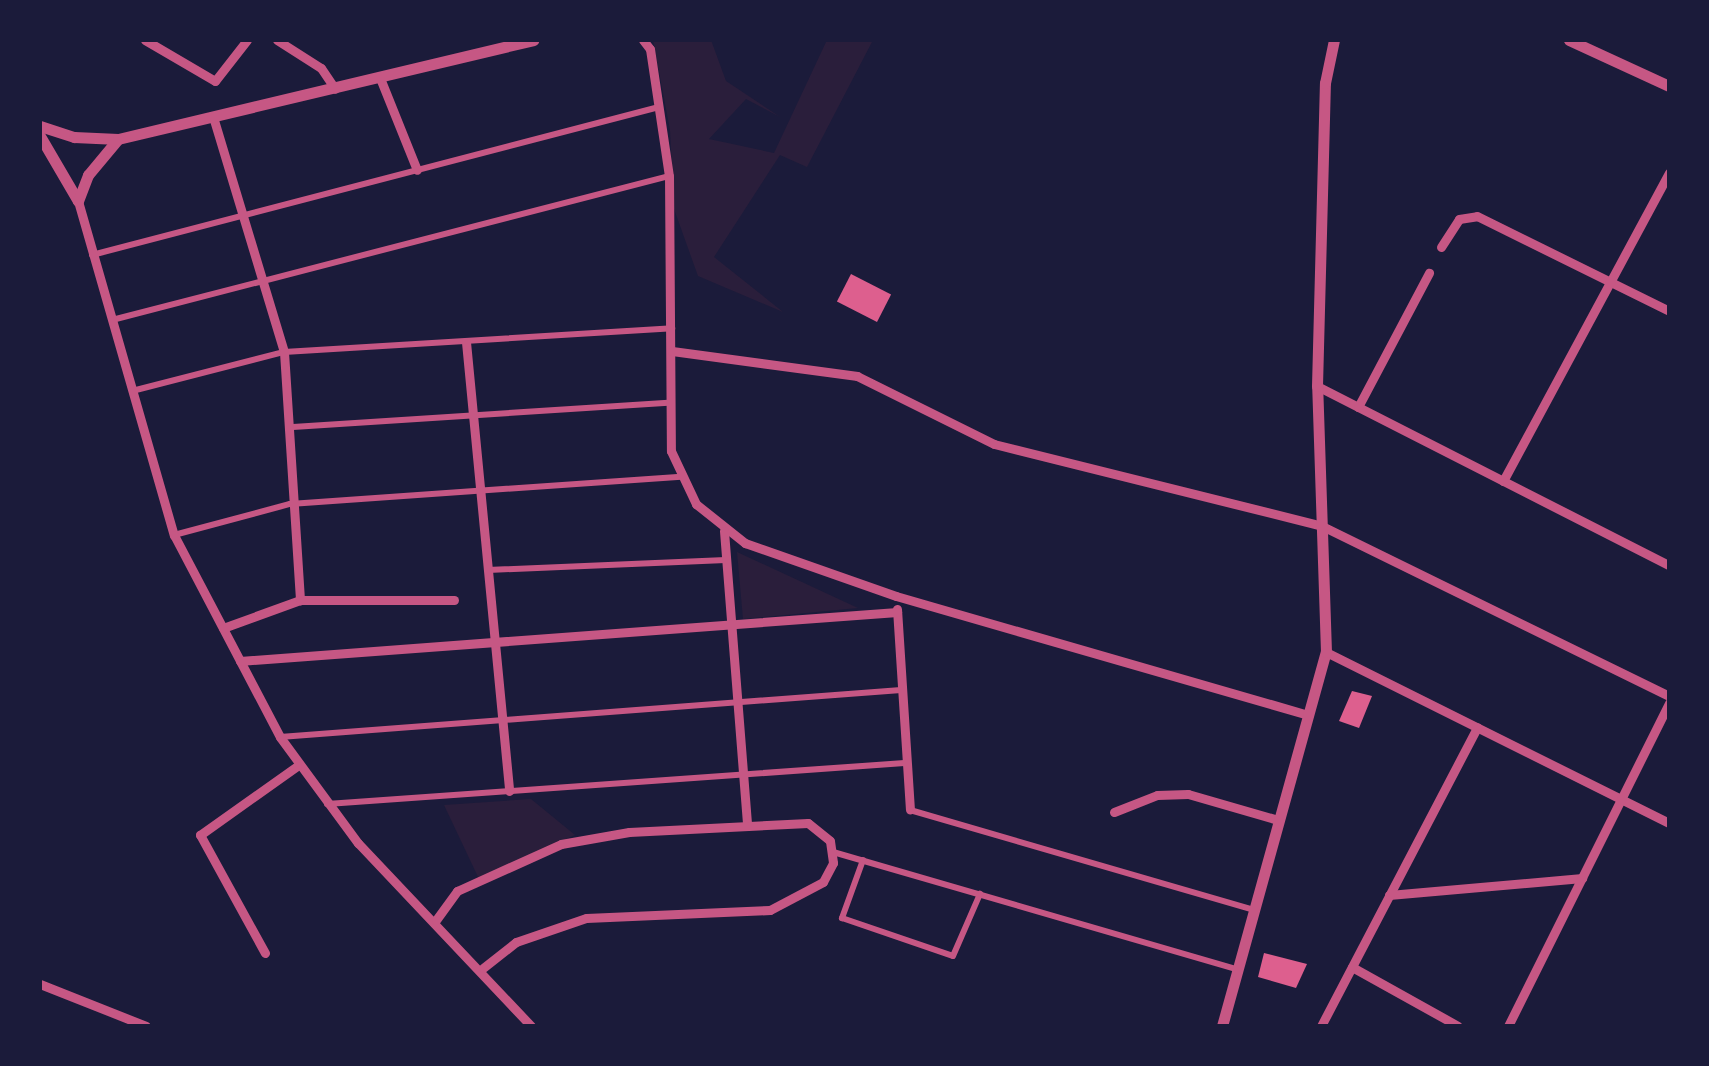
<!DOCTYPE html>
<style>
body{margin:0}
#map{position:relative;width:1709px;height:1066px;overflow:hidden;background:#1b1b3a;font-family:"Open Sans",sans-serif}
div>[style]{position:absolute}
.green>*{inset:0;background:#2a1e3b}
.building>*{inset:0;background:#dd5f8e;transform-origin:0 0}
.pedestrian>*{height:6px;margin:-3px;padding:0 3px;transform-origin:3px;border-radius:3px;background:#c65784}
.minor>*{height:9px;margin:-4.5px;padding:0 4.5px;transform-origin:4.5px;border-radius:4.5px;background:#c65784}
.tertiary>*{height:11px;margin:-5.5px;padding:0 5.5px;transform-origin:5.5px;border-radius:5.5px;background:#c65784}
span{translate:-50% -50%;white-space:nowrap;text-align:center;line-height:1.15;-webkit-text-stroke:8px #1b1b3a;paint-order:stroke}
.frame{position:absolute;inset:0;border:42px solid #1b1b3a;pointer-events:none}
</style>
<div id="map">
<div class="green">
<div style="clip-path:polygon(653px 40px,711px 40px,726px 81px,780px 117px,746px 99px,709px 139px,774px 153px,827px 40px,873px 40px,807px 167px,780px 155px,714px 257px,783px 312px,698px 276px,674px 209px,670px 130px)"></div>
<div style="clip-path:polygon(737px 552px,858px 608px,743px 619px)"></div>
<div style="clip-path:polygon(531px 799px,575px 835px,479px 879px,444px 805px)"></div>
</div>
<div class="building">
<div style="left:851px;top:274px;width:45px;height:31px;rotate:27deg"></div>
<div style="clip-path:polygon(1352px 691px,1372px 696px,1359px 728px,1339px 721px)"></div>
<div style="clip-path:polygon(1264px 953px,1307px 964px,1296px 988px,1258px 977px)"></div>
</div>
<div class="pedestrian">
<div style="left:92px;top:255px;width:586px;rotate:-14.63deg"></div>
<div style="left:112px;top:320px;width:575px;rotate:-14.5deg"></div>
<div style="left:132px;top:391px;width:157px;rotate:-14.4deg"></div>
<div style="left:284px;top:352px;width:389px;rotate:-3.5deg"></div>
<div style="left:293px;top:427px;width:376px;rotate:-3.7deg"></div>
<div style="left:174px;top:535px;width:120px;rotate:-15deg"></div>
<div style="left:290px;top:504px;width:392px;rotate:-4deg"></div>
<div style="left:488px;top:570px;width:238px;rotate:-2.4deg"></div>
<div style="left:280px;top:737px;width:623px;rotate:-4.33deg"></div>
<div style="left:327px;top:804px;width:579px;rotate:-4.06deg"></div>
<div style="left:910px;top:810px;width:358px;rotate:16.2deg"></div>
<div style="left:833px;top:852px;width:420px;rotate:16.2deg"></div>
<div style="left:863px;top:860px;width:62px;rotate:109.9deg"></div>
<div style="left:842px;top:918px;width:117px;rotate:18.9deg"></div>
<div style="left:953px;top:956px;width:68px;rotate:-66.5deg"></div>
</div>
<div class="minor">
<div style="left:145px;top:40px;width:81px;rotate:30.4deg"></div>
<div style="left:215px;top:81px;width:52px;rotate:-52deg"></div>
<div style="left:277px;top:40px;width:52px;rotate:32.5deg"></div>
<div style="left:321px;top:68px;width:25px;rotate:56deg"></div>
<div style="left:643px;top:40px;width:11px;rotate:52deg"></div>
<div style="left:650px;top:49px;width:128px;rotate:81.5deg"></div>
<div style="left:669px;top:176px;width:275px;rotate:89.6deg"></div>
<div style="left:671px;top:451px;width:59px;rotate:64.7deg"></div>
<div style="left:696px;top:504px;width:63px;rotate:38.5deg"></div>
<div style="left:745px;top:543px;width:160px;rotate:19.3deg"></div>
<div style="left:896px;top:596px;width:429px;rotate:16.1deg"></div>
<div style="left:380px;top:78px;width:99px;rotate:68.1deg"></div>
<div style="left:214px;top:120px;width:242px;rotate:73.2deg"></div>
<div style="left:284px;top:352px;width:249px;rotate:86.3deg"></div>
<div style="left:78px;top:201px;width:348px;rotate:74deg"></div>
<div style="left:174px;top:535px;width:228px;rotate:62.3deg"></div>
<div style="left:280px;top:737px;width:132px;rotate:53.7deg"></div>
<div style="left:358px;top:843px;width:252px;rotate:46.6deg"></div>
<div style="left:1441px;top:247px;width:33px;rotate:-57deg"></div>
<div style="left:1459px;top:219px;width:18px;rotate:-9deg"></div>
<div style="left:1477px;top:216px;width:214px;rotate:26.3deg"></div>
<div style="left:466px;top:342px;width:451px;rotate:84.5deg"></div>
<div style="left:672px;top:351px;width:187px;rotate:7.7deg"></div>
<div style="left:857px;top:376px;width:153px;rotate:26.4deg"></div>
<div style="left:994px;top:444px;width:336px;rotate:14deg"></div>
<div style="left:1320px;top:525px;width:389px;rotate:26.1deg"></div>
<div style="left:1317px;top:386px;width:395px;rotate:27deg"></div>
<div style="left:1358px;top:407px;width:152px;rotate:-62.1deg"></div>
<div style="left:1503px;top:481px;width:350px;rotate:-61.7deg"></div>
<div style="left:724px;top:531px;width:296px;rotate:85.5deg"></div>
<div style="left:897px;top:609px;width:201px;rotate:86.3deg"></div>
<div style="left:223px;top:628px;width:82px;rotate:-20deg"></div>
<div style="left:300px;top:600px;width:154px"></div>
<div style="left:1326px;top:652px;width:383px;rotate:26.5deg"></div>
<div style="left:240px;top:661px;width:659px;rotate:-4.27deg"></div>
<div style="left:1114px;top:812px;width:46px;rotate:-21.6deg"></div>
<div style="left:1157px;top:795px;width:31px;rotate:-2deg"></div>
<div style="left:1188px;top:794px;width:94px;rotate:16.1deg"></div>
<div style="left:1389px;top:895px;width:194px;rotate:-5deg"></div>
<div style="left:436px;top:920px;width:36px;rotate:-54deg"></div>
<div style="left:457px;top:891px;width:114px;rotate:-24.3deg"></div>
<div style="left:561px;top:844px;width:69px;rotate:-10deg"></div>
<div style="left:629px;top:832px;width:179px;rotate:-2.9deg"></div>
<div style="left:808px;top:823px;width:28px;rotate:39deg"></div>
<div style="left:830px;top:841px;width:22px;rotate:82deg"></div>
<div style="left:833px;top:863px;width:21px;rotate:118deg"></div>
<div style="left:823px;top:882px;width:60px;rotate:152.2deg"></div>
<div style="left:770px;top:910px;width:184px;rotate:177.5deg"></div>
<div style="left:586px;top:918px;width:74px;rotate:161.1deg"></div>
<div style="left:516px;top:942px;width:42px;rotate:141.8deg"></div>
<div style="left:265px;top:953px;width:135px;rotate:-118.8deg"></div>
<div style="left:200px;top:835px;width:119px;rotate:-35.4deg"></div>
<div style="left:1352px;top:967px;width:121px;rotate:29.1deg"></div>
<div style="left:40px;top:984px;width:114px;rotate:21.6deg"></div>
<div style="left:1321px;top:1026px;width:337px;rotate:-62.4deg"></div>
<div style="left:1508px;top:1026px;width:361px;rotate:-63.5deg"></div>
</div>
<div class="tertiary">
<div style="left:1569px;top:40px;width:110px;rotate:24.7deg"></div>
<div style="left:40px;top:126px;width:36px;rotate:18deg"></div>
<div style="left:74px;top:137px;width:44px;rotate:2.6deg"></div>
<div style="left:118px;top:139px;width:427px;rotate:-13.4deg"></div>
<div style="left:40px;top:136px;width:75px;rotate:59.7deg"></div>
<div style="left:78px;top:201px;width:28px;rotate:-69deg"></div>
<div style="left:88px;top:175px;width:47px;rotate:-50.2deg"></div>
<div style="left:1222px;top:1026px;width:388px;rotate:-74.5deg"></div>
<div style="left:1326px;top:652px;width:266px;rotate:-91.9deg"></div>
<div style="left:1317px;top:386px;width:303px;rotate:-88.5deg"></div>
<div style="left:1325px;top:83px;width:44px;rotate:-78.2deg"></div>
</div>
<div class="frame"></div>
</div>
